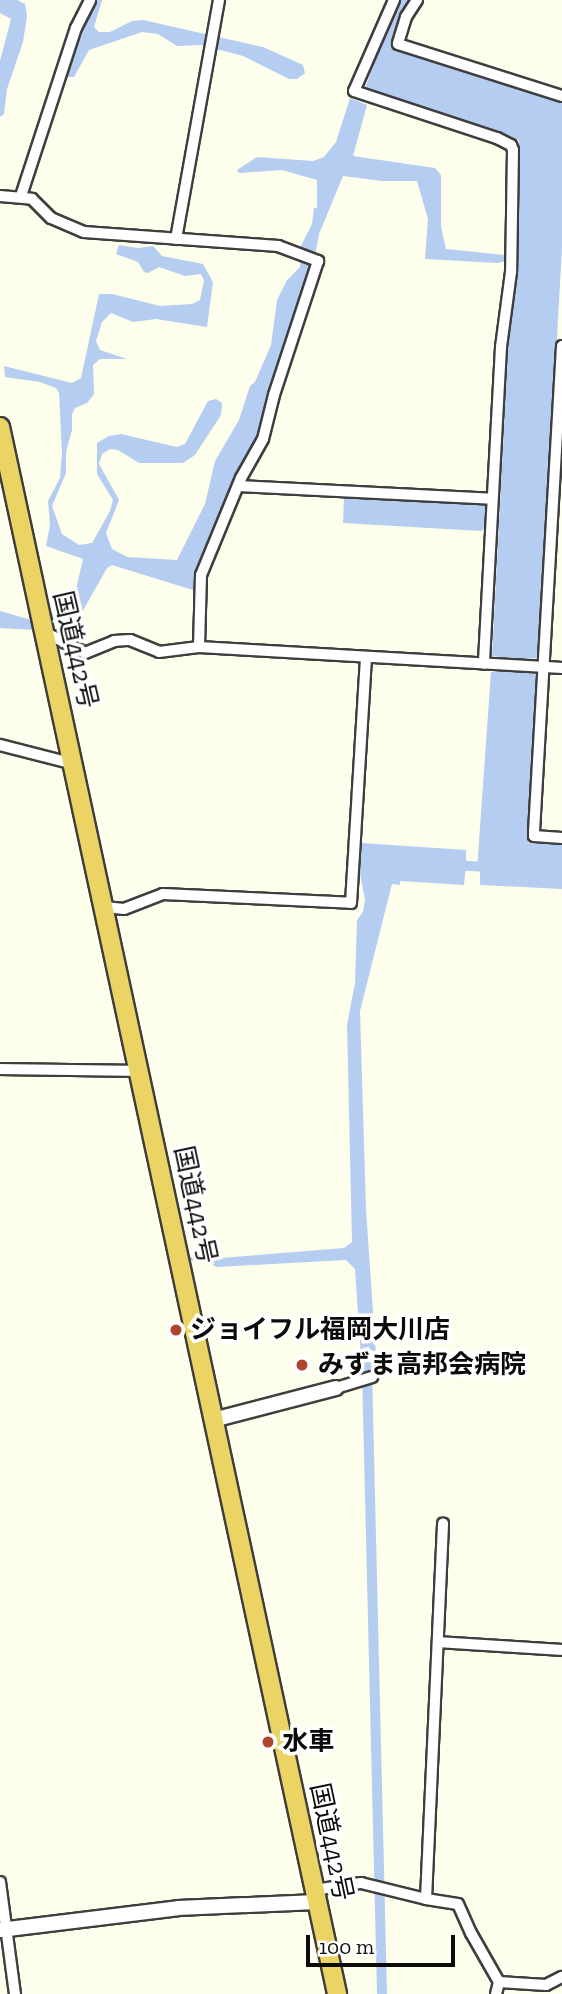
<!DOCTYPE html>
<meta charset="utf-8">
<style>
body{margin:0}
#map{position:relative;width:562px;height:1994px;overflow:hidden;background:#fdfeeb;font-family:"Zilla Slab","Noto Sans JP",serif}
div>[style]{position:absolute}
.water>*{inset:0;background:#b4cdf1}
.canal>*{height:10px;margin:-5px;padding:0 5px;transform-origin:5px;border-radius:5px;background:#b4cdf1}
.roads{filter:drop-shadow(2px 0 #3e3e3e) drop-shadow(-2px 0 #3e3e3e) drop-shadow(0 2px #3e3e3e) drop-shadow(0 -2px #3e3e3e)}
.minor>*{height:10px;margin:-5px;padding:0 5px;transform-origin:5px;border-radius:5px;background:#fff}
.tertiary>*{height:14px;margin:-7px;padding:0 7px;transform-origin:7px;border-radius:7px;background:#fff}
.trunk>*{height:18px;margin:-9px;padding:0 9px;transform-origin:9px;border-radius:9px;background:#ecd464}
.dots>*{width:19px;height:19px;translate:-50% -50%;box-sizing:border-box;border:4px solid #fff;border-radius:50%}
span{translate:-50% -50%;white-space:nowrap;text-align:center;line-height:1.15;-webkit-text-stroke:7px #fff;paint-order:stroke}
.street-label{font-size:26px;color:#0b0b0b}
.poi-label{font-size:26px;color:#0b0b0b;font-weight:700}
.left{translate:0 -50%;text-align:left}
.scale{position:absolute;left:306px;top:1935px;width:149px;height:32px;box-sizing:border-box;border:4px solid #0b0b0b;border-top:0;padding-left:9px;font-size:21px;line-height:24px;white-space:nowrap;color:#0b0b0b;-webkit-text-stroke:5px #fff;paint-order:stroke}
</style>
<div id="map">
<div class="water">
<div style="clip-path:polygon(0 0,17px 0,25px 4px,27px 16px,23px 42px,7px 89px,4px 114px,0 117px,0 61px,11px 19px,0 13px)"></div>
<div style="clip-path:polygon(95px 0,102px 0,94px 27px,99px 32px,110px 32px,132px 21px,143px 20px,263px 47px,303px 65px,305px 73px,297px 79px,289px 79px,243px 56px,201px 45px,177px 46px,158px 34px,142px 32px,89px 50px,74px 77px,66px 77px)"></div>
<div style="clip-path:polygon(398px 0,409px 0,390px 48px,562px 103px,562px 248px,539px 658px,521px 659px,520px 670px,537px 675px,528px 843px,562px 845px,562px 889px,480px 885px,480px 871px,477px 870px,491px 672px,504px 672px,507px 658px,492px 656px,519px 140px,365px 88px)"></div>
<div style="clip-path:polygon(350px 98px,367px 105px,353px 156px,435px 168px,441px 175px,441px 227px,446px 249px,504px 255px,506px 261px,498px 263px,425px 259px,428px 219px,417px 181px,382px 181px,343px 176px,319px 234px,315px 256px,259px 436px,232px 485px,198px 570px,196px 591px,112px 565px,107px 568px,81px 614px,37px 630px,0 628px,0 611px,35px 621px,72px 606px,83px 559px,46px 546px,50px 525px,48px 501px,60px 478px,62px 452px,59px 393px,56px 388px,40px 382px,5px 377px,4px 366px,72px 383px,81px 378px,99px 294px,112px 294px,160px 306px,192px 304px,200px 300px,204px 280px,201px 274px,185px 276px,159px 267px,148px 273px,144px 272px,138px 262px,116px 254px,119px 245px,138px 248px,153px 246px,162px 256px,203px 264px,213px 282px,207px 327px,156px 319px,133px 322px,111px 313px,102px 322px,96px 341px,100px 350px,127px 359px,100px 359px,93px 365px,94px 394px,87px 403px,75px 408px,72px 414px,72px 430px,66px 452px,66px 473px,52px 506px,62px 534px,79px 545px,92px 543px,110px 511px,113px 500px,97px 474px,97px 443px,109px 436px,121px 434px,177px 447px,185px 444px,208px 401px,216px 399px,222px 403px,221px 415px,195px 455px,183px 463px,139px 463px,118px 450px,110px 449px,102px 454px,99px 464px,119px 500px,106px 533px,112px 549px,127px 557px,177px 560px,205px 504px,215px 461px,239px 420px,250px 386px,255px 382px,271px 345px,277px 300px,287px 280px,300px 267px,301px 246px,312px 224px,314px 208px,317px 208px,317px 180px,282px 170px,239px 173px,237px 170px,257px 157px,313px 161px,324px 157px,336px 142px)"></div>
<div style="clip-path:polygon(344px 497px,485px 505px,485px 529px,481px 531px,343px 523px)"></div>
<div style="clip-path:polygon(362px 843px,466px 850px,466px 863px,464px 885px,400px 881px,400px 885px,392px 884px,360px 1011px,366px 1209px,377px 1370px,362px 1372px,355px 1269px,346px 1260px,216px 1267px,209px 1262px,186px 1260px,186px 1257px,221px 1258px,344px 1248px,352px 1242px,347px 1025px,355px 983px,357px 920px,363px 912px,365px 900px,360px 873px)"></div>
</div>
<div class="canal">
<div style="left:452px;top:865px;width:36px;rotate:3deg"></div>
<div style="left:367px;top:1371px;width:623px;rotate:88.62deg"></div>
</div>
<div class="roads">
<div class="minor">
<div style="left:394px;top:0;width:99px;rotate:113.7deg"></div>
<div style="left:354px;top:91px;width:151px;rotate:18.2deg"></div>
<div style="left:497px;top:138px;width:16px;rotate:27deg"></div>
<div style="left:511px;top:145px;width:5px;rotate:68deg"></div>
<div style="left:513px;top:150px;width:122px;rotate:90.9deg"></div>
<div style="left:511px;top:272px;width:76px;rotate:97.6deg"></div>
<div style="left:501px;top:347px;width:317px;rotate:93.1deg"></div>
<div style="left:417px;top:0;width:20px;rotate:123deg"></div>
<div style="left:406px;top:17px;width:28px;rotate:107deg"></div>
<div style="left:398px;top:44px;width:172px;rotate:17.6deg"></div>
<div style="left:0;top:196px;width:32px;rotate:5deg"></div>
<div style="left:32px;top:199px;width:27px;rotate:45deg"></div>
<div style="left:51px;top:218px;width:36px;rotate:23deg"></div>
<div style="left:84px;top:232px;width:195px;rotate:4.1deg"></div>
<div style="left:278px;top:246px;width:43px;rotate:20.6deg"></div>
<div style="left:318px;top:261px;width:141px;rotate:108.2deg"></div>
<div style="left:274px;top:395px;width:45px;rotate:104deg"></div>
<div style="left:263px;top:439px;width:45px;rotate:119.4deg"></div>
<div style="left:241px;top:478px;width:105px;rotate:112.4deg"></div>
<div style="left:201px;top:575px;width:72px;rotate:91.6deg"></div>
<div style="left:21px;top:196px;width:177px;rotate:-71.9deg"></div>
<div style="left:76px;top:28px;width:31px;rotate:-63deg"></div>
<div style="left:176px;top:239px;width:243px;rotate:-79.8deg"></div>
<div style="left:562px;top:346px;width:487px;rotate:93.3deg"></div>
<div style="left:534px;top:832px;width:4px;rotate:90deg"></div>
<div style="left:534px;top:836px;width:28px;rotate:4deg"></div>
<div style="left:238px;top:486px;width:254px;rotate:2.9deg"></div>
<div style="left:45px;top:640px;width:8px;rotate:-30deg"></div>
<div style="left:52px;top:636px;width:37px;rotate:27deg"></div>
<div style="left:85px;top:653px;width:31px;rotate:-22deg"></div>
<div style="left:114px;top:641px;width:16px;rotate:-4deg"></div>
<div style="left:130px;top:640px;width:31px;rotate:22deg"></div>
<div style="left:159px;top:652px;width:40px;rotate:-7.1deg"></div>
<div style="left:199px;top:647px;width:364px;rotate:3.3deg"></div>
<div style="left:0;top:745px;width:76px;rotate:14.4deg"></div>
<div style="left:105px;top:907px;width:19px;rotate:6deg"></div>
<div style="left:124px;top:909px;width:42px;rotate:-21deg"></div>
<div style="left:163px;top:894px;width:188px;rotate:2.7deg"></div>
<div style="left:351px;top:903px;width:244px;rotate:-86.5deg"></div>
<div style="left:0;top:1069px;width:139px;rotate:0.8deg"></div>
<div style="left:336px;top:1388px;width:38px;rotate:-17deg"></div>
<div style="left:438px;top:1642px;width:124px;rotate:3.7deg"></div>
<div style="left:0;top:1882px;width:113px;rotate:82.4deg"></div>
<div style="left:314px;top:1890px;width:48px;rotate:-8.5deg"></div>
<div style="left:361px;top:1883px;width:67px;rotate:13.8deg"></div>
<div style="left:426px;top:1899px;width:376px;rotate:-87.4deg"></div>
<div style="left:426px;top:1899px;width:32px;rotate:9deg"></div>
<div style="left:458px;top:1904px;width:32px;rotate:66deg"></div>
<div style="left:471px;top:1933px;width:56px;rotate:60.3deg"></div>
<div style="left:499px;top:1982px;width:12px;rotate:104deg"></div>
<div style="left:499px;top:1982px;width:47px;rotate:3.7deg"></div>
<div style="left:546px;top:1985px;width:18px;rotate:-27deg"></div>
</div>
<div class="tertiary">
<div style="left:213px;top:1420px;width:127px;rotate:-14.6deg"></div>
<div style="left:0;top:1930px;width:179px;rotate:-7deg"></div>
<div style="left:178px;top:1908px;width:139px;rotate:-2.5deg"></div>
</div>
<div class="trunk">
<div style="left:0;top:427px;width:1603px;rotate:77.86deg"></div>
</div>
</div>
<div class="dots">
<div style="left:176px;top:1330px;background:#b0452f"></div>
<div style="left:302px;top:1365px;background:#b0452f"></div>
<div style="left:268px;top:1742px;background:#b0452f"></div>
</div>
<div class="street-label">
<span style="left:75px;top:650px;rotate:77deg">国道442号</span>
<span style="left:195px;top:1205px;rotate:78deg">国道442号</span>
<span style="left:331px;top:1842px;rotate:78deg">国道442号</span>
</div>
<div class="poi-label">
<span class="left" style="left:190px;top:1330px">ジョイフル福岡大川店</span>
<span class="left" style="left:318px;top:1365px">みずま高邦会病院</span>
<span class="left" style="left:282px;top:1742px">水車</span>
</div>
<div class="scale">100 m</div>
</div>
